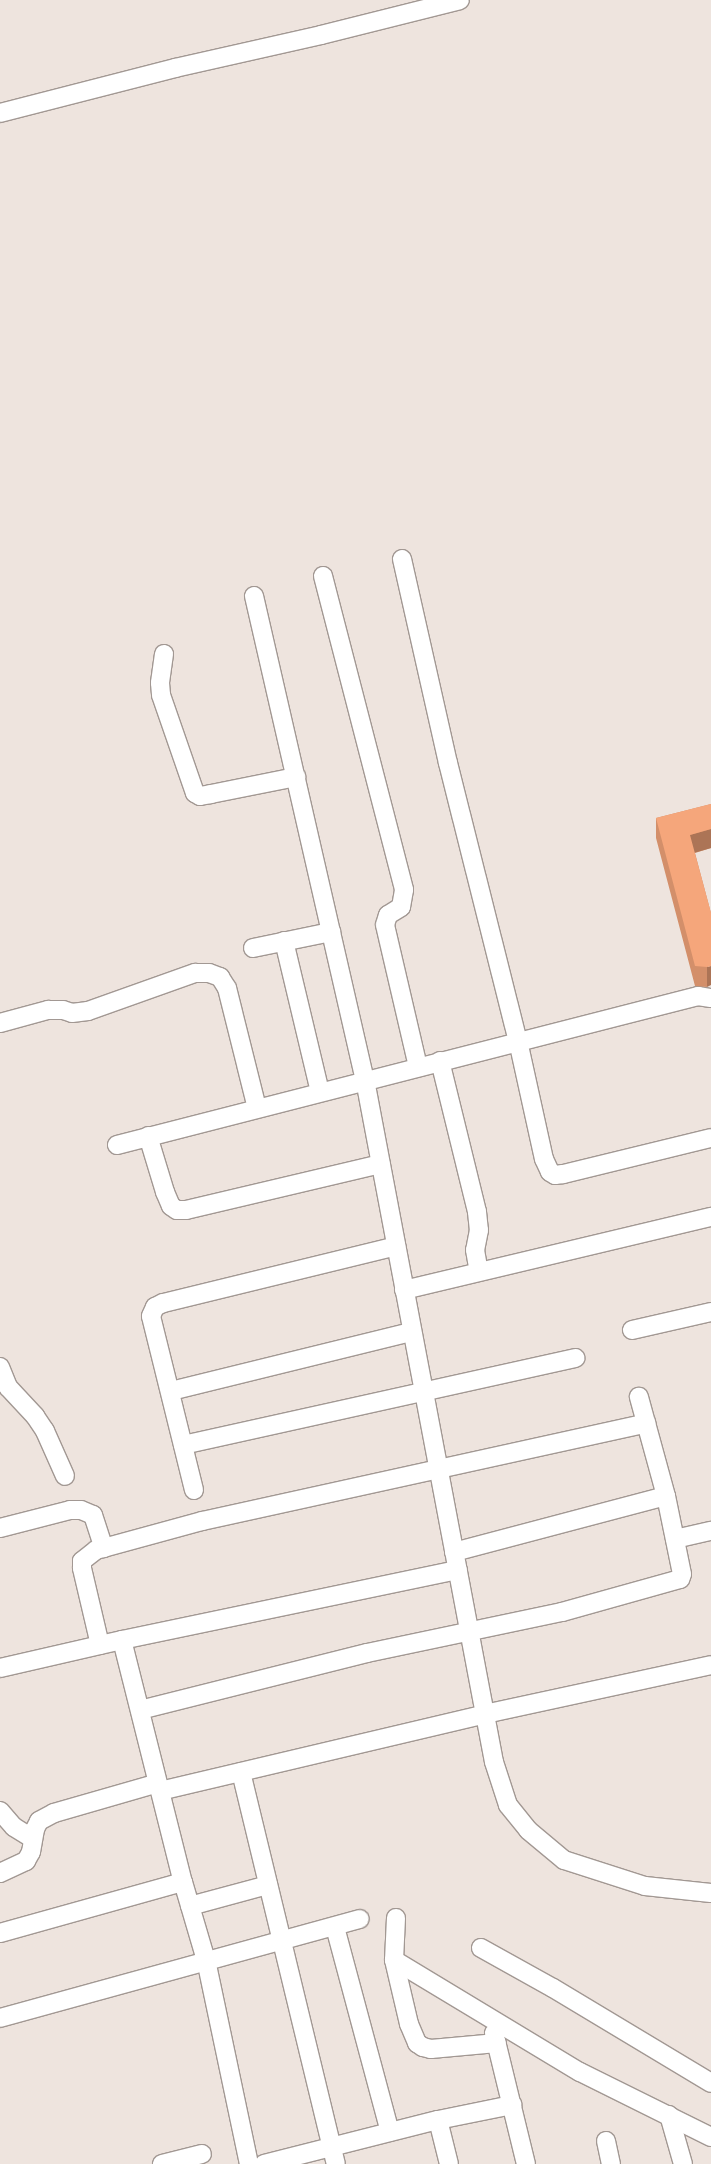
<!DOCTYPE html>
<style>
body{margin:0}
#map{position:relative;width:711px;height:2164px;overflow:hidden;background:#eee4de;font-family:Roboto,sans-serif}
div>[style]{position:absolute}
.roads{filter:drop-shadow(1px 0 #a29893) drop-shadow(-1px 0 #a29893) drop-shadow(0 1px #a29893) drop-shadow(0 -1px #a29893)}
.minor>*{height:18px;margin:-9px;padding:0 9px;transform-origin:9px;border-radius:9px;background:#fff}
.wall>*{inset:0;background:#d38f6a}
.shaded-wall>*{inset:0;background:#ac7456}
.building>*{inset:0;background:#f5a67b}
span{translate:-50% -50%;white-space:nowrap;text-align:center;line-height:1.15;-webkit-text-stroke:4px #fff;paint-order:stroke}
</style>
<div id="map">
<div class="roads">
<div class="minor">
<div style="left:0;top:113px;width:181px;rotate:-14.4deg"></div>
<div style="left:175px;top:68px;width:150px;rotate:-12.7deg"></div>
<div style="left:321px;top:35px;width:143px;rotate:-14.1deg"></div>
<div style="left:402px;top:559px;width:209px;rotate:77.3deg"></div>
<div style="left:448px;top:763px;width:287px;rotate:75.9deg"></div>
<div style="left:518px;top:1041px;width:121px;rotate:77.6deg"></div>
<div style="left:544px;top:1159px;width:14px;rotate:65deg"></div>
<div style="left:550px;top:1172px;width:6px;rotate:31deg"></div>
<div style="left:555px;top:1175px;width:8px;rotate:-7deg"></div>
<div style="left:563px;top:1174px;width:152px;rotate:-13.7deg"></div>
<div style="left:323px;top:576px;width:324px;rotate:75.5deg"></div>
<div style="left:404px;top:890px;width:17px;rotate:100deg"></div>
<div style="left:401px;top:907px;width:15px;rotate:148deg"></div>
<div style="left:388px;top:915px;width:10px;rotate:107deg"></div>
<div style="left:385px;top:925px;width:146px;rotate:76.9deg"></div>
<div style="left:254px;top:596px;width:497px;rotate:77.1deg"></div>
<div style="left:365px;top:1080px;width:694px;rotate:79.29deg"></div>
<div style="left:494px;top:1762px;width:45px;rotate:72deg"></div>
<div style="left:508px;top:1805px;width:32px;rotate:51deg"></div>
<div style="left:528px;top:1830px;width:47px;rotate:39.8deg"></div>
<div style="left:564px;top:1860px;width:85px;rotate:17.8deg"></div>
<div style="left:645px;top:1886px;width:66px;rotate:6.1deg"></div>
<div style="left:164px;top:654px;width:29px;rotate:98deg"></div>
<div style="left:160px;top:683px;width:12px;rotate:85deg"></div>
<div style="left:161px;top:695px;width:104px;rotate:70.9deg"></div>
<div style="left:195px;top:793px;width:6px;rotate:31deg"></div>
<div style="left:200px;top:796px;width:11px;rotate:-10deg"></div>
<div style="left:211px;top:794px;width:87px;rotate:-11.3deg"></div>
<div style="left:284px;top:941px;width:155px;rotate:76.6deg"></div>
<div style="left:253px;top:948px;width:80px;rotate:-11.6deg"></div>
<div style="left:0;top:1023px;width:50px;rotate:-15.2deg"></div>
<div style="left:48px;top:1010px;width:15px"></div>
<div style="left:63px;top:1010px;width:9px;rotate:18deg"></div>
<div style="left:72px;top:1013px;width:16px;rotate:-7deg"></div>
<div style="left:88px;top:1011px;width:114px;rotate:-19.6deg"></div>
<div style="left:195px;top:973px;width:14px"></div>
<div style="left:209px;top:973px;width:12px;rotate:20deg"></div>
<div style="left:220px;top:977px;width:13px;rotate:58deg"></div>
<div style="left:227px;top:988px;width:124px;rotate:76deg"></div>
<div style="left:440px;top:1061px;width:155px;rotate:76.2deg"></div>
<div style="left:477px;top:1212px;width:18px;rotate:84deg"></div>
<div style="left:479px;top:1230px;width:20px;rotate:101deg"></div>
<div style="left:475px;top:1250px;width:22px;rotate:80deg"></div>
<div style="left:148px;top:1136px;width:59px;rotate:73.1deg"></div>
<div style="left:165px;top:1192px;width:15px;rotate:67deg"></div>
<div style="left:171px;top:1206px;width:7px;rotate:34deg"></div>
<div style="left:177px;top:1210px;width:9px"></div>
<div style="left:186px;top:1210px;width:200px;rotate:-13.3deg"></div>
<div style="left:117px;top:1145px;width:600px;rotate:-14.38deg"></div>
<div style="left:698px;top:996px;width:13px;rotate:9deg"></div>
<div style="left:404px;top:1290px;width:316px;rotate:-13.4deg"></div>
<div style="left:632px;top:1330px;width:81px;rotate:-12.8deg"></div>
<div style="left:0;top:1367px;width:22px;rotate:68deg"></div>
<div style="left:8px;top:1387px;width:40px;rotate:47deg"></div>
<div style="left:35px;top:1416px;width:18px;rotate:56deg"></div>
<div style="left:45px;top:1431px;width:49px;rotate:66deg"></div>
<div style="left:171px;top:1391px;width:248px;rotate:-13.8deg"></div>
<div style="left:183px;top:1445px;width:402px;rotate:-12.5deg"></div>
<div style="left:194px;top:1490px;width:179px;rotate:-103.9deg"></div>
<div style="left:151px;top:1316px;width:10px;rotate:-66deg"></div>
<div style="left:155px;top:1307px;width:9px;rotate:-27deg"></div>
<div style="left:163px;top:1303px;width:240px;rotate:-13.7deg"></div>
<div style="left:0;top:1528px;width:72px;rotate:-14.4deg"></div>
<div style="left:70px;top:1510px;width:11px"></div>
<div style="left:81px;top:1510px;width:13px;rotate:23deg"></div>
<div style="left:93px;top:1515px;width:35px;rotate:72deg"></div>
<div style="left:675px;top:1539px;width:37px;rotate:-13deg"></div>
<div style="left:454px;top:1552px;width:219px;rotate:-14.8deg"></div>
<div style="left:122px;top:1640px;width:250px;rotate:75.9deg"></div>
<div style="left:183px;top:1882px;width:81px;rotate:73.6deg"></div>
<div style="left:206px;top:1960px;width:208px;rotate:78.1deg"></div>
<div style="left:100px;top:1645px;width:79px;rotate:-103.2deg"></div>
<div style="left:82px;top:1568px;width:7px;rotate:-90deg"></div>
<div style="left:82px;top:1561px;width:18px;rotate:-38deg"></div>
<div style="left:96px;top:1550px;width:110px;rotate:-15.3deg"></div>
<div style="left:202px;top:1521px;width:455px;rotate:-12.4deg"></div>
<div style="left:0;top:1668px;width:125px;rotate:-12.9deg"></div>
<div style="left:122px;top:1640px;width:343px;rotate:-11.8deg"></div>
<div style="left:140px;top:1710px;width:234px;rotate:-14.1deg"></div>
<div style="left:367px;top:1653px;width:199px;rotate:-11.9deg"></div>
<div style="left:562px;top:1612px;width:123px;rotate:-15.6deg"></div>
<div style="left:680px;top:1579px;width:5px;rotate:-68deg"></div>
<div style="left:682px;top:1574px;width:80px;rotate:-101.6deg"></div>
<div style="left:666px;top:1496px;width:103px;rotate:-105.3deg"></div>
<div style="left:241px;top:1772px;width:403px;rotate:76.4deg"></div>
<div style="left:160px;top:1791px;width:334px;rotate:-13.3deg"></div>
<div style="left:485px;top:1714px;width:231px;rotate:-12.2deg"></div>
<div style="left:0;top:1811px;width:21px;rotate:49deg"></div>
<div style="left:14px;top:1827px;width:22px;rotate:32deg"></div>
<div style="left:0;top:1873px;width:29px;rotate:-25deg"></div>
<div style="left:26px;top:1861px;width:10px;rotate:-61deg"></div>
<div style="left:31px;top:1852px;width:23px;rotate:-80deg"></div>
<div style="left:35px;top:1829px;width:9px;rotate:-63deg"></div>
<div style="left:39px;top:1821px;width:17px;rotate:-28deg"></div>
<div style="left:54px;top:1813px;width:108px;rotate:-16.1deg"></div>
<div style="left:190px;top:1906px;width:81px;rotate:-15.1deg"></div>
<div style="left:396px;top:1918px;width:42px;rotate:92.7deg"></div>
<div style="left:394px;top:1960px;width:66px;rotate:76.8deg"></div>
<div style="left:409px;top:2024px;width:21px;rotate:67deg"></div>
<div style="left:417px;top:2043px;width:7px;rotate:34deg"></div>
<div style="left:423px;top:2047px;width:8px;rotate:14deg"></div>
<div style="left:431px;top:2049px;width:66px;rotate:-5.2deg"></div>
<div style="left:335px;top:1927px;width:212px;rotate:75deg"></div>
<div style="left:0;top:1933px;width:190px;rotate:-15.6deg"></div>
<div style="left:481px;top:1948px;width:82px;rotate:29.1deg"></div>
<div style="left:553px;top:1988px;width:184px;rotate:31deg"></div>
<div style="left:394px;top:1960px;width:217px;rotate:31.1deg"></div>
<div style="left:580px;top:2072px;width:146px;rotate:26.4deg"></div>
<div style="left:0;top:2018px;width:373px;rotate:-15.4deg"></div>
<div style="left:494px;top:2033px;width:135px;rotate:76.3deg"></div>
<div style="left:669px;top:2115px;width:51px;rotate:74.1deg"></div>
<div style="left:438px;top:2120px;width:45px;rotate:76deg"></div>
<div style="left:606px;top:2141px;width:24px;rotate:78deg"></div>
<div style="left:162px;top:2164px;width:41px;rotate:-14deg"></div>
<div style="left:264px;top:2164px;width:179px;rotate:-14.2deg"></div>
<div style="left:438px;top:2120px;width:76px;rotate:-11.5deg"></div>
</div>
</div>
<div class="wall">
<div style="clip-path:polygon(711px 804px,711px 848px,695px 853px,711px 913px,707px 987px,695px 986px,656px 838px,656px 818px)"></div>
</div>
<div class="shaded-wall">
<div style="clip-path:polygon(711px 829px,711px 848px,690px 854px,690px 835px)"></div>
<div style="clip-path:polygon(711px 966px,711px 985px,707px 987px,707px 967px)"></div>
</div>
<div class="building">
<div style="clip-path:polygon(711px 804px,711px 829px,690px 835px,711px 913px,711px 966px,707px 967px,695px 966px,656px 818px)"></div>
</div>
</div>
